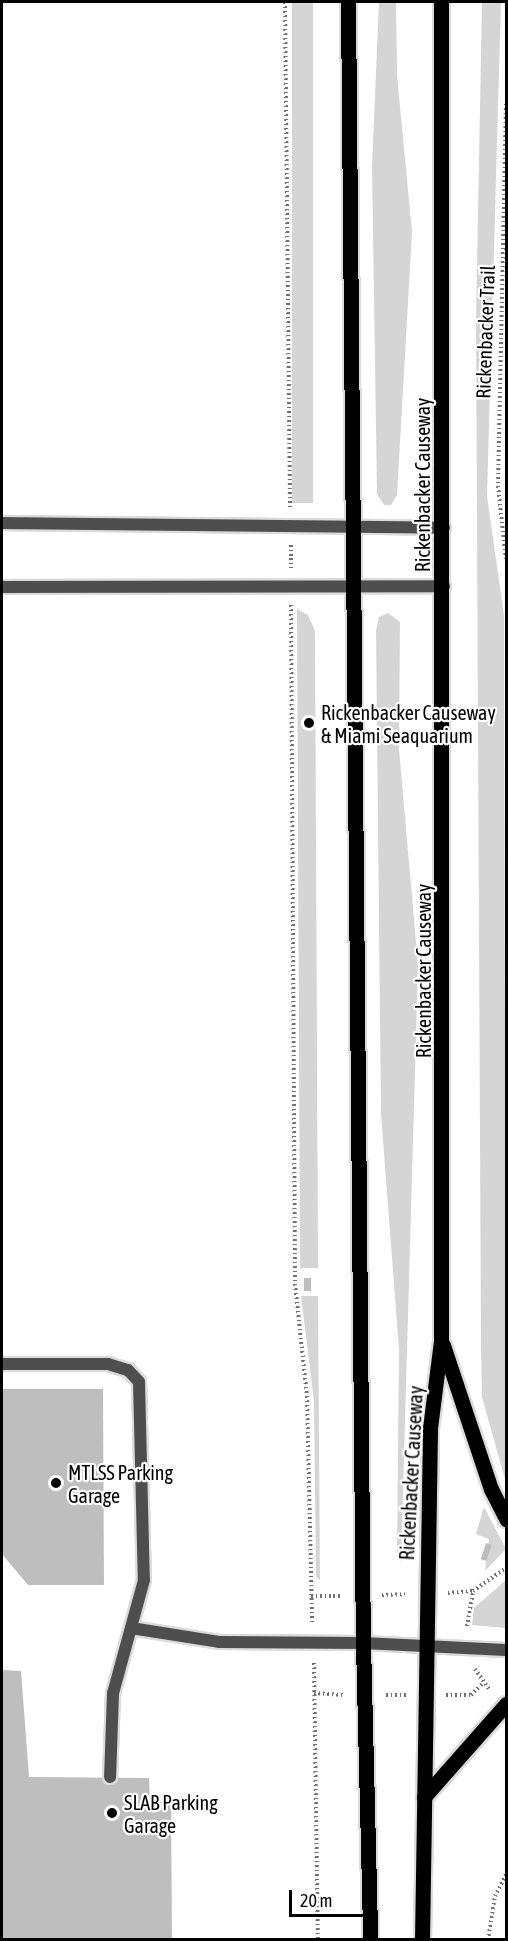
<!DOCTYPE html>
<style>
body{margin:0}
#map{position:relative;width:508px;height:1941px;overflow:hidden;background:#fff;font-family:"Asap Condensed",sans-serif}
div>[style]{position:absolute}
.green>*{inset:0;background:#d5d5d5;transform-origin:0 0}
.building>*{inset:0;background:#bebebe;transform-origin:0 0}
.path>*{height:4px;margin-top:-2px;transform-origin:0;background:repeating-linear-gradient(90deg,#707070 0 1.5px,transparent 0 4.5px)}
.roads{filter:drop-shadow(2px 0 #dbdbdb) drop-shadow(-2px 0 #dbdbdb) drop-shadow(0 2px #dbdbdb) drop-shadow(0 -2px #dbdbdb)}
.service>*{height:12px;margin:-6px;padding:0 6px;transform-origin:6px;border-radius:6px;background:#4e4e4e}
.minor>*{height:12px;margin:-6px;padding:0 6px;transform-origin:6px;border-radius:6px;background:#4e4e4e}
.primary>*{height:15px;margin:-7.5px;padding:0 7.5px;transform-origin:7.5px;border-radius:7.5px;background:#000}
.dots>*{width:16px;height:16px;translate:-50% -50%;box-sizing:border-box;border:3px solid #fff;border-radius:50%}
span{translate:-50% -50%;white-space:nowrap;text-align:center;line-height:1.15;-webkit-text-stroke:4.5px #fff;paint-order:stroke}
.street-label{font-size:20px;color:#000}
.poi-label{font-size:20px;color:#000}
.left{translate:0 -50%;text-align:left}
.frame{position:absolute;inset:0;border:3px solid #000;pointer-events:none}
.scale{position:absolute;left:289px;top:1890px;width:88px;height:27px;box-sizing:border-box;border:3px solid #000;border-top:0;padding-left:8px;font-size:18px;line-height:21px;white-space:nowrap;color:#000;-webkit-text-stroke:4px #fff;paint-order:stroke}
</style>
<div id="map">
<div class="green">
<div style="left:292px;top:2px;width:21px;height:501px"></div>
<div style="clip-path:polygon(379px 2px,396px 2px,397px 75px,412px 232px,397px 495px,391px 505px,384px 505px,377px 494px,372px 166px)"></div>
<div style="clip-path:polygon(482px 2px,501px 2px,487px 496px,504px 616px,506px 1483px,482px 1397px,481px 1346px,476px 318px)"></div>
<div style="clip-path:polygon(297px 609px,308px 615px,315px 631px,318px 1268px,300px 1268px)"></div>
<div style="clip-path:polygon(388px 613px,400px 622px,399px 749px,418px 965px,401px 1562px,397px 1557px,399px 1349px,381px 1114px,376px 631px,379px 617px)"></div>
<div style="clip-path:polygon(301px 1296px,318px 1296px,320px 1580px,316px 1577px,314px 1401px)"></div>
<div style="clip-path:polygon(484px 1507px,506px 1549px,485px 1571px,489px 1539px,476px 1534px)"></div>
<div style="clip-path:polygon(506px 1580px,506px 1628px,472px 1625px,474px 1608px)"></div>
</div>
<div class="building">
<div style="left:304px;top:1278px;width:7px;height:13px"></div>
<div style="clip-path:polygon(2px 1389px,103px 1389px,104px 1585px,28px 1585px,2px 1554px)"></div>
<div style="left:486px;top:1543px;width:6px;height:17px;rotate:18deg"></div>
<div style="clip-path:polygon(2px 1670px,21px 1671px,29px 1777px,149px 1778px,150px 1802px,171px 1802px,172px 1940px,2px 1940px)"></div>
</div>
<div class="path">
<div style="left:285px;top:2px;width:506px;rotate:89.43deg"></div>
<div style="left:506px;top:104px;width:382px;rotate:91.2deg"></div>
<div style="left:498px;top:486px;width:74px;rotate:83.8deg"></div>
<div style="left:291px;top:545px;width:23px;rotate:90deg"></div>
<div style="left:291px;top:605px;width:679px;rotate:89.66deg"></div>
<div style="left:295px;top:1284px;width:113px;rotate:83.9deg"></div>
<div style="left:307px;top:1396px;width:227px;rotate:88.7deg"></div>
<div style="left:448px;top:1593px;width:25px;rotate:-5deg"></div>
<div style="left:473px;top:1591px;width:40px;rotate:-34.9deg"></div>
<div style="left:382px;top:1595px;width:23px;rotate:-2deg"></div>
<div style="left:311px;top:1596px;width:31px"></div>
<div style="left:467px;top:1626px;width:36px;rotate:-80deg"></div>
<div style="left:314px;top:1663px;width:277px;rotate:89.2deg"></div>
<div style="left:475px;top:1669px;width:24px;rotate:55deg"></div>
<div style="left:314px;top:1693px;width:29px;rotate:4deg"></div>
<div style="left:386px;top:1695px;width:20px"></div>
<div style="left:446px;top:1695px;width:25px"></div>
<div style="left:471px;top:1695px;width:17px;rotate:-45deg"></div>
<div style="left:488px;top:1940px;width:45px;rotate:-81deg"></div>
<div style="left:495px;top:1896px;width:25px;rotate:-63deg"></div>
</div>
<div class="roads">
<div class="service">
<div style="left:2px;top:523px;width:442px;rotate:0.6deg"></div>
<div style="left:2px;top:587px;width:442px;rotate:-0.1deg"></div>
<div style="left:2px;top:1364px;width:106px"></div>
<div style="left:108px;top:1364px;width:21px;rotate:17deg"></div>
<div style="left:128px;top:1370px;width:16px;rotate:47deg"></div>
<div style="left:139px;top:1382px;width:198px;rotate:88.6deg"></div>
<div style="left:144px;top:1580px;width:117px;rotate:105.3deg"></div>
<div style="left:113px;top:1693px;width:84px;rotate:92deg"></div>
<div style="left:131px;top:1628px;width:89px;rotate:9deg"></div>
<div style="left:219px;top:1642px;width:144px;rotate:0.4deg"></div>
</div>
<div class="minor">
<div style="left:363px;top:1643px;width:143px;rotate:2.8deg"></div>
</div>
<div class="primary">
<div style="left:348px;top:2px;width:1641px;rotate:89.48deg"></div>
<div style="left:363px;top:1643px;width:297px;rotate:88.6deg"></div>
<div style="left:443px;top:1345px;width:152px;rotate:71.6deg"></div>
<div style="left:491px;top:1489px;width:34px;rotate:63deg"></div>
<div style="left:424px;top:1797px;width:124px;rotate:-48.6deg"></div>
<div style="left:422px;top:1940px;width:512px;rotate:-89.1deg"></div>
<div style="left:430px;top:1428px;width:88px;rotate:-82.8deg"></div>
<div style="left:441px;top:1341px;width:1339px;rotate:-90deg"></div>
</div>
</div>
<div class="dots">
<div style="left:309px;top:723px;background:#000"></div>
<div style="left:56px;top:1483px;background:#000"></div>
<div style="left:112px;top:1813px;background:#000"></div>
</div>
<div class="street-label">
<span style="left:485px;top:332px;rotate:-88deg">Rickenbacker Trail</span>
<span style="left:422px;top:485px;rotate:-90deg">Rickenbacker Causeway</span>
<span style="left:423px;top:971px;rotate:-90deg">Rickenbacker Causeway</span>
<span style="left:411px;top:1473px;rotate:-87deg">Rickenbacker Causeway</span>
</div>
<div class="poi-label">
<span class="left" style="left:321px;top:724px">Rickenbacker Causeway<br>&amp; Miami Seaquarium</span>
<span class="left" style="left:68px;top:1484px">MTLSS Parking<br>Garage</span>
<span class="left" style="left:124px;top:1814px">SLAB Parking<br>Garage</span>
</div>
<div class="frame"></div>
<div class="scale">20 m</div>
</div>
